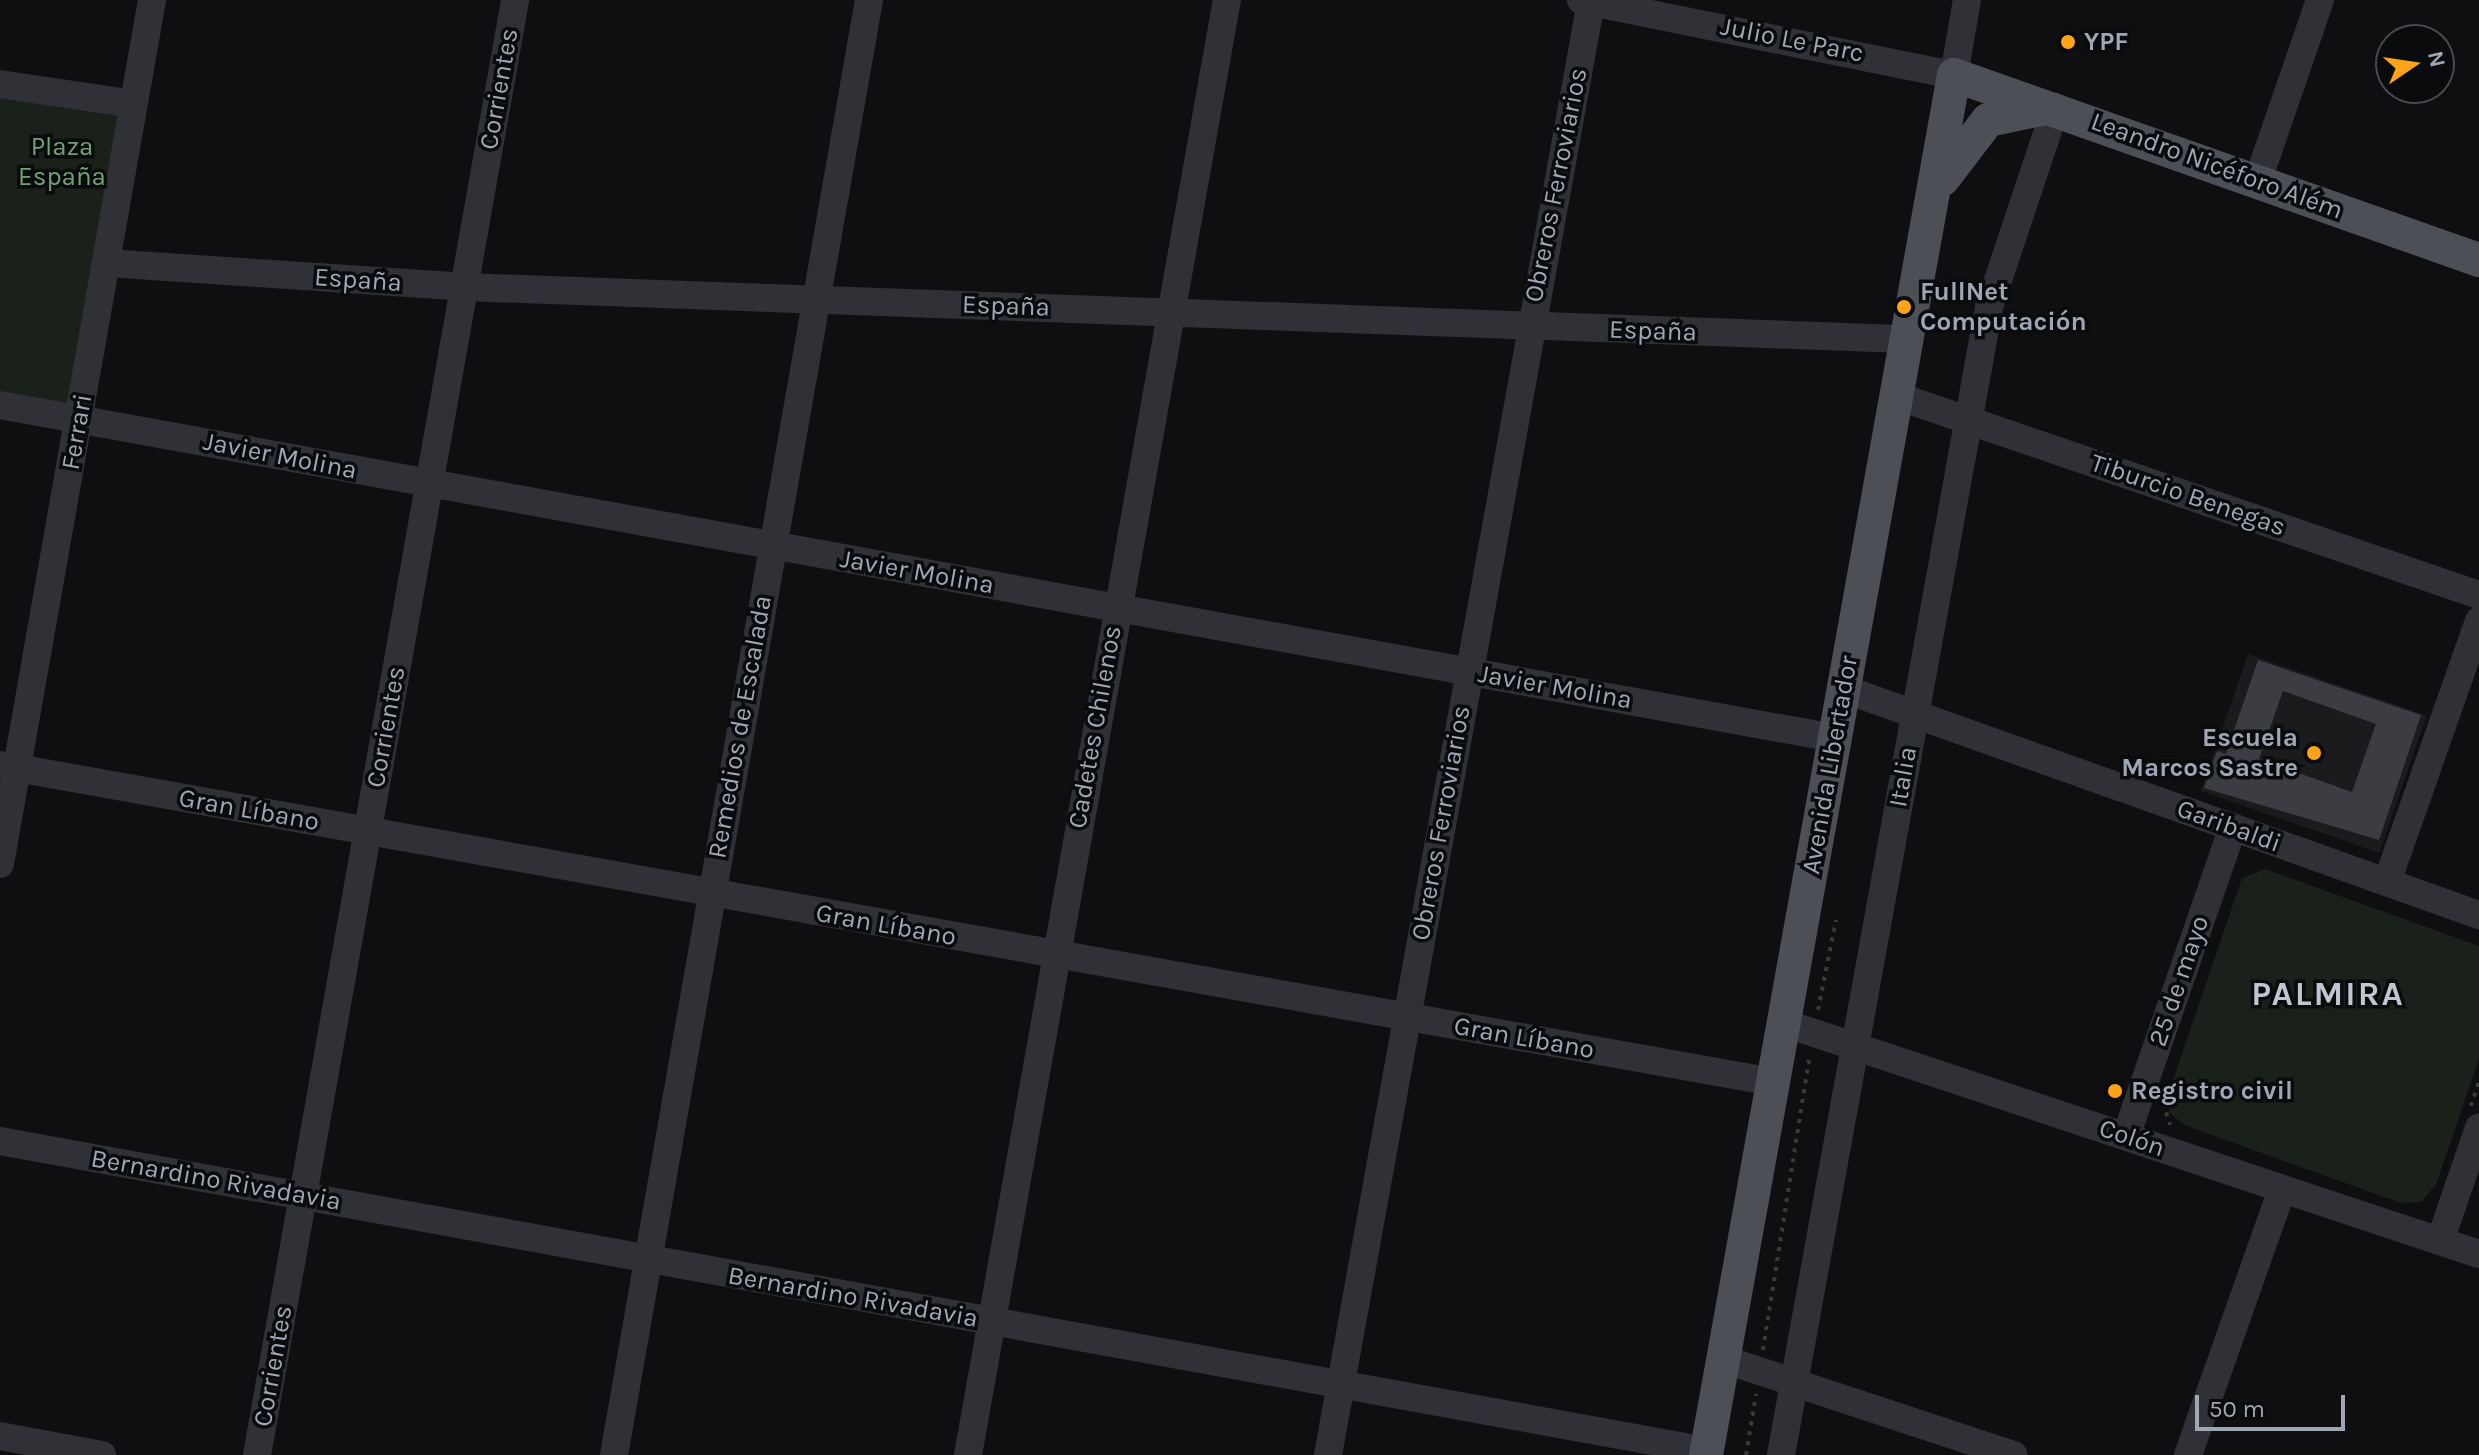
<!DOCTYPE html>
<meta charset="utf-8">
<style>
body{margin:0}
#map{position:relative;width:2479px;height:1455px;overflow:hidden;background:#0f0f11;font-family:Karla,sans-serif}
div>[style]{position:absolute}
.built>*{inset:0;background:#1b1b1e;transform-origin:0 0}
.green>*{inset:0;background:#19211a}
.building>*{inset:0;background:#3b3d42}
.path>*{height:4px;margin-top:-2px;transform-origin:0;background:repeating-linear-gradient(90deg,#36393d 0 4px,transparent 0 10px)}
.minor>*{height:28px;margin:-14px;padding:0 14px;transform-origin:14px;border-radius:14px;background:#303136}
.major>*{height:34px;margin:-17px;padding:0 17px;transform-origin:17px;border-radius:17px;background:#4c4f56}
.dots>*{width:22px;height:22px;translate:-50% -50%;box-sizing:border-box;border:4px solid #0a0b0c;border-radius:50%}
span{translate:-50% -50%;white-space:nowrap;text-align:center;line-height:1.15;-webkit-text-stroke:7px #0a0b0c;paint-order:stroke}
.street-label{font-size:26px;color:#9fa7b4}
.poi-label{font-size:26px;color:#9fa7b4;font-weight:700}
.left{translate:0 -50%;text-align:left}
.right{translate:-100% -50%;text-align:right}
.park-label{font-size:26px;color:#74a173}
.district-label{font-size:34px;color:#c0c5cf;font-weight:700;letter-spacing:2px}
.north{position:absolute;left:2375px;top:24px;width:80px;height:80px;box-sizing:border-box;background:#0a0b0c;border:2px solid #46494f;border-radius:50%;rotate:77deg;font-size:22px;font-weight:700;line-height:32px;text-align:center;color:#9fa7b4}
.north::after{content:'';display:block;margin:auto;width:28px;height:36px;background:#ffa319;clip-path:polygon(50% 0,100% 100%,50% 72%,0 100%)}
.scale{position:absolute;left:2195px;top:1395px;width:150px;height:36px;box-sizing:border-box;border:4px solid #9fa7b4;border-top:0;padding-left:10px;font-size:24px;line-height:28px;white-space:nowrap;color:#9fa7b4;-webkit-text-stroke:6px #0a0b0c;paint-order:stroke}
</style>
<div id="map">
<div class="built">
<div style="left:2248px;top:654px;width:189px;height:145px;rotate:19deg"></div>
</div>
<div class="green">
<div style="clip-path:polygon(0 84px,134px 104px,79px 418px,0 405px)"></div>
<div style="clip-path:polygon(2265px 869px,2479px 946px,2479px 1059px,2436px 1185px,2421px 1202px,2401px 1203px,2184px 1125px,2169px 1112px,2170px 1089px,2242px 878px)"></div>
</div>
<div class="building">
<div style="clip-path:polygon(evenodd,2258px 660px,2421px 715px,2379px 840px,2204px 788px,2217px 751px,2226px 754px,2258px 660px,2283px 691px,2376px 724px,2352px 792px,2259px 759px,2283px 691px)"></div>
</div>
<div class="path">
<div style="left:1818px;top:1010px;width:92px;rotate:-78.7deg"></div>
<div style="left:2163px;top:1103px;width:23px;rotate:72deg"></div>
<div style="left:2471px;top:1106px;width:25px;rotate:-72deg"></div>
<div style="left:1763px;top:1350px;width:300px;rotate:-81deg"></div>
<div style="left:1746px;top:1455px;width:62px;rotate:-80.7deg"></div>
</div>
<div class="minor">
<div style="left:1581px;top:0;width:380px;rotate:11.4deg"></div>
<div style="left:1954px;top:75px;width:76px;rotate:-80.2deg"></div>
<div style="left:0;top:84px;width:135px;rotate:8.5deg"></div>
<div style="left:2258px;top:180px;width:190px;rotate:-71deg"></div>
<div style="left:106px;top:263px;width:359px;rotate:3.8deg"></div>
<div style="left:464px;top:287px;width:1443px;rotate:2.07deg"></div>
<div style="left:1897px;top:396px;width:615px;rotate:18.88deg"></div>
<div style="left:0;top:405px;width:1865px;rotate:10.29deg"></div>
<div style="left:1844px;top:689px;width:674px;rotate:19.59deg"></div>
<div style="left:0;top:765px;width:1801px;rotate:10.14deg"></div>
<div style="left:0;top:864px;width:877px;rotate:-80.02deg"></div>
<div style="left:2387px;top:882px;width:277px;rotate:-70.6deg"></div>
<div style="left:1784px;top:1023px;width:732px;rotate:18.39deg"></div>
<div style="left:2126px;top:1136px;width:327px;rotate:-70.9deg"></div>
<div style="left:0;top:1141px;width:1735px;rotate:10.29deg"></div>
<div style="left:2440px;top:1241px;width:120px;rotate:-71deg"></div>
<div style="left:1723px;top:1359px;width:306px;rotate:18.3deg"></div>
<div style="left:0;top:1436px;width:104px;rotate:10.6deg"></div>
<div style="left:257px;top:1455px;width:1478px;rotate:-79.94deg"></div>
<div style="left:614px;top:1455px;width:1477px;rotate:-80.06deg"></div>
<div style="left:968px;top:1455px;width:1478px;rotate:-79.91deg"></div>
<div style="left:1328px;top:1455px;width:1477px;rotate:-79.74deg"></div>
<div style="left:1781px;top:1455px;width:1167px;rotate:-79.73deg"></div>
<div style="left:1989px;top:307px;width:211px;rotate:-71.5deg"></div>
<div style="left:2188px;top:1455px;width:282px;rotate:-70.5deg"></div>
</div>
<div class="major">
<div style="left:1943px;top:179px;width:74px;rotate:-52.7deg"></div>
<div style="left:1988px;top:120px;width:59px;rotate:-11.7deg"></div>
<div style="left:1706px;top:1455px;width:1402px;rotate:-79.81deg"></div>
<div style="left:1954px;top:75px;width:557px;rotate:19.41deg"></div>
</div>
<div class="dots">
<div style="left:2068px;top:42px;background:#ffa319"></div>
<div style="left:1904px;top:307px;background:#ffa319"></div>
<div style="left:2314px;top:753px;background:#ffa319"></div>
<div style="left:2115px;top:1091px;background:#ffa319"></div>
</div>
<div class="street-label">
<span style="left:1792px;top:40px;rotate:11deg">Julio Le Parc</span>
<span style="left:499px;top:89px;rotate:-80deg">Corrientes</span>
<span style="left:2217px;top:166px;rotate:20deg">Leandro Nicéforo Além</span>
<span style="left:1556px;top:185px;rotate:-79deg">Obreros Ferroviarios</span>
<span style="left:358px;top:280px;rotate:4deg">España</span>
<span style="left:1006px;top:306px;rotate:2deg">España</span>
<span style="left:1653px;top:331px;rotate:2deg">España</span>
<span style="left:77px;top:432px;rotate:-80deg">Ferrari</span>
<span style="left:280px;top:456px;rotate:11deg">Javier Molina</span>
<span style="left:2188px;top:495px;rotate:19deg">Tiburcio Benegas</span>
<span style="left:917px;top:572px;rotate:10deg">Javier Molina</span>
<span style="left:1555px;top:687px;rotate:10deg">Javier Molina</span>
<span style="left:386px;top:727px;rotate:-80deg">Corrientes</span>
<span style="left:740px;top:727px;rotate:-80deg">Remedios de Escalada</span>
<span style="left:1095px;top:727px;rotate:-80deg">Cadetes Chilenos</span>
<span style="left:1830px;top:765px;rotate:-80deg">Avenida Libertador</span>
<span style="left:1903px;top:777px;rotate:-80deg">Italia</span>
<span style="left:249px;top:810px;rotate:10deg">Gran Líbano</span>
<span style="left:1441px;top:823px;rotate:-80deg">Obreros Ferroviarios</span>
<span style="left:2229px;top:826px;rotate:20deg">Garibaldi</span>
<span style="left:886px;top:925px;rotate:10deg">Gran Líbano</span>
<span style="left:2179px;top:981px;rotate:-71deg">25 de mayo</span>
<span style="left:1524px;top:1038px;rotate:10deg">Gran Líbano</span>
<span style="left:2132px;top:1138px;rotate:19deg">Colón</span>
<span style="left:216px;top:1180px;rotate:10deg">Bernardino Rivadavia</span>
<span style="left:853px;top:1297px;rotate:10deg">Bernardino Rivadavia</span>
<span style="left:273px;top:1366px;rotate:-80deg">Corrientes</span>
</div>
<div class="poi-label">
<span class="left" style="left:2084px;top:42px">YPF</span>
<span class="left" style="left:1920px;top:307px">FullNet<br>Computación</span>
<span class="right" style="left:2298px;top:753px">Escuela<br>Marcos Sastre</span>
<span class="left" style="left:2131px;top:1091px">Registro civil</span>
</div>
<div class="park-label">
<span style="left:62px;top:162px">Plaza<br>España</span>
</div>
<div class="district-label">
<span style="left:2328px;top:995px">PALMIRA</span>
</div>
<div class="north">N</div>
<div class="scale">50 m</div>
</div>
